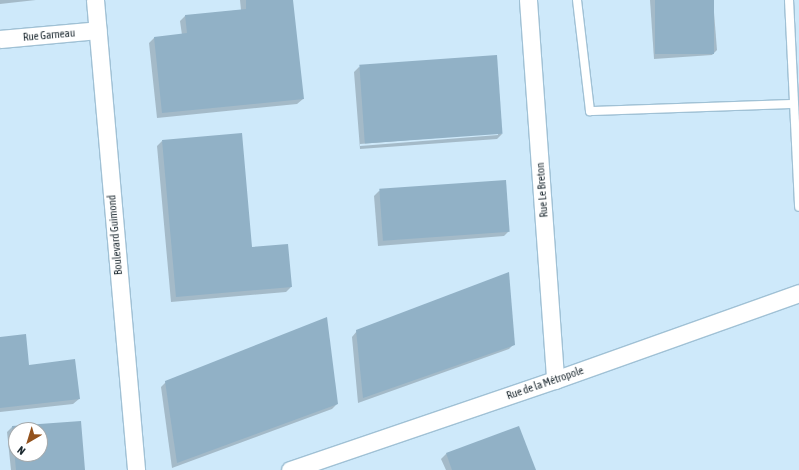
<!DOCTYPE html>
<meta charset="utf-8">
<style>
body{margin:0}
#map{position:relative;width:799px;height:470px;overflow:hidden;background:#cee9fa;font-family:"Asap Condensed",sans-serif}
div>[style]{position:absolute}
.shadow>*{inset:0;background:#0003}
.building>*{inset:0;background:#91b1c6;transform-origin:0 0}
.roads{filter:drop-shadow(1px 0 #a0c1d5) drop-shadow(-1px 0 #a0c1d5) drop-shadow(0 1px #a0c1d5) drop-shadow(0 -1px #a0c1d5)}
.service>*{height:8px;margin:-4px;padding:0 4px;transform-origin:4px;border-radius:4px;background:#fff}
.minor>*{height:17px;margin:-8.5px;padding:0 8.5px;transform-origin:8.5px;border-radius:8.5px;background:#fff}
span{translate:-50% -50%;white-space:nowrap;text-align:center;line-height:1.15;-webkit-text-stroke:4px #fff;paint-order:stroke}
.street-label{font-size:11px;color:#1c2930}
.north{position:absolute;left:8px;top:422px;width:40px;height:40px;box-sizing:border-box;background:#fff;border:1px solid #a4a9ac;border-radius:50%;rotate:218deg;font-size:11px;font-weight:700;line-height:16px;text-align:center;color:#1c2930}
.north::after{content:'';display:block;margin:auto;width:14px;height:18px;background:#93521d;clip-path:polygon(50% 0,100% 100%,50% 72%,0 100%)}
</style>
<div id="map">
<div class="shadow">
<div style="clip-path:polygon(0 0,36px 0,0 4px)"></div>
<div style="clip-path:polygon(240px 0,292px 0,303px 99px,297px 104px,157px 118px,149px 43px,154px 38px,182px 35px,180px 21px,185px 16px,241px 10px)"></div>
<div style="clip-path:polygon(650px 0,713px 0,717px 50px,712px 55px,654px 59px)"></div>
<div style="clip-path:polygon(evenodd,359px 67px,502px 134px,497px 139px,360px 149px,354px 72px,359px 67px,498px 133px,498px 135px,360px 146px,360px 144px,498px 133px)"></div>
<div style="clip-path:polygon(162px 141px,251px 248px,291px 287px,286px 292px,171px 302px,157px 146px)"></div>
<div style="clip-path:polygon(379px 191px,509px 231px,504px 236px,378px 246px,374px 196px)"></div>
<div style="clip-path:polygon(357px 331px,514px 344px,509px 349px,358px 403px,352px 337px)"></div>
<div style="clip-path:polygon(0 338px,29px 366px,79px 399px,73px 404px,0 412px)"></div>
<div style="clip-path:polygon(166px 382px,337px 404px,332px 409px,172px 468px,161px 387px)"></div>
<div style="clip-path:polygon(evenodd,80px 422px,84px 470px,11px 470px,7px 432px,12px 427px,80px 422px,16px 430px,40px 430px,40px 454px,16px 454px,16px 430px)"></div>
<div style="clip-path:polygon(446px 454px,534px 470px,446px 470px,441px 459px)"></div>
</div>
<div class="building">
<div style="clip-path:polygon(246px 0,293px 0,304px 99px,162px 113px,154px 37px,187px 33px,185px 15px,246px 9px)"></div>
<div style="left:655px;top:0;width:59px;height:54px"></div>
<div style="left:497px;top:55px;width:79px;height:138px;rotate:86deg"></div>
<div style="clip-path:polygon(242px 133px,252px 247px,288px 244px,292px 287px,176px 297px,162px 140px)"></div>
<div style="left:506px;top:180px;width:52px;height:127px;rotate:86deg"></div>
<div style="clip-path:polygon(509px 272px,515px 345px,363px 398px,356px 330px)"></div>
<div style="clip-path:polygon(327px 317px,338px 404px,177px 463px,165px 381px)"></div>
<div style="clip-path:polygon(26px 334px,29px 365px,75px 359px,80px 399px,0 408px,0 337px)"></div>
<div style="clip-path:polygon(evenodd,81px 421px,85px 470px,16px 470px,12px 426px,81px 421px,16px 430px,40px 430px,40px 454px,16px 454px,16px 430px)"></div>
<div style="clip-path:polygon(519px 426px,536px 470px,452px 470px,446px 453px)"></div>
</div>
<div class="roads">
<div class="service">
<div style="left:577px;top:0;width:112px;rotate:83.3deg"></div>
<div style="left:590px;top:111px;width:204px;rotate:-2deg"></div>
<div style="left:789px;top:0;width:207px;rotate:87.2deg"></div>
</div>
<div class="minor">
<div style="left:95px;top:0;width:472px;rotate:85deg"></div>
<div style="left:528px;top:0;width:381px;rotate:85.9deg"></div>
<div style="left:0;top:39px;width:98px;rotate:-5.2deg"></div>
<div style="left:290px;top:470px;width:280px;rotate:-18.8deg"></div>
<div style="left:555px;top:380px;width:259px;rotate:-19.6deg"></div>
</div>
</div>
<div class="street-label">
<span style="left:49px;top:35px;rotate:-5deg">Rue Garneau</span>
<span style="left:542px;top:190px;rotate:-94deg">Rue Le Breton</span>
<span style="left:115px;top:235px;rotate:-95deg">Boulevard Guimond</span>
<span style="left:545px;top:383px;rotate:-19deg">Rue de la Métropole</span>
</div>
<div class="north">N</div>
</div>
